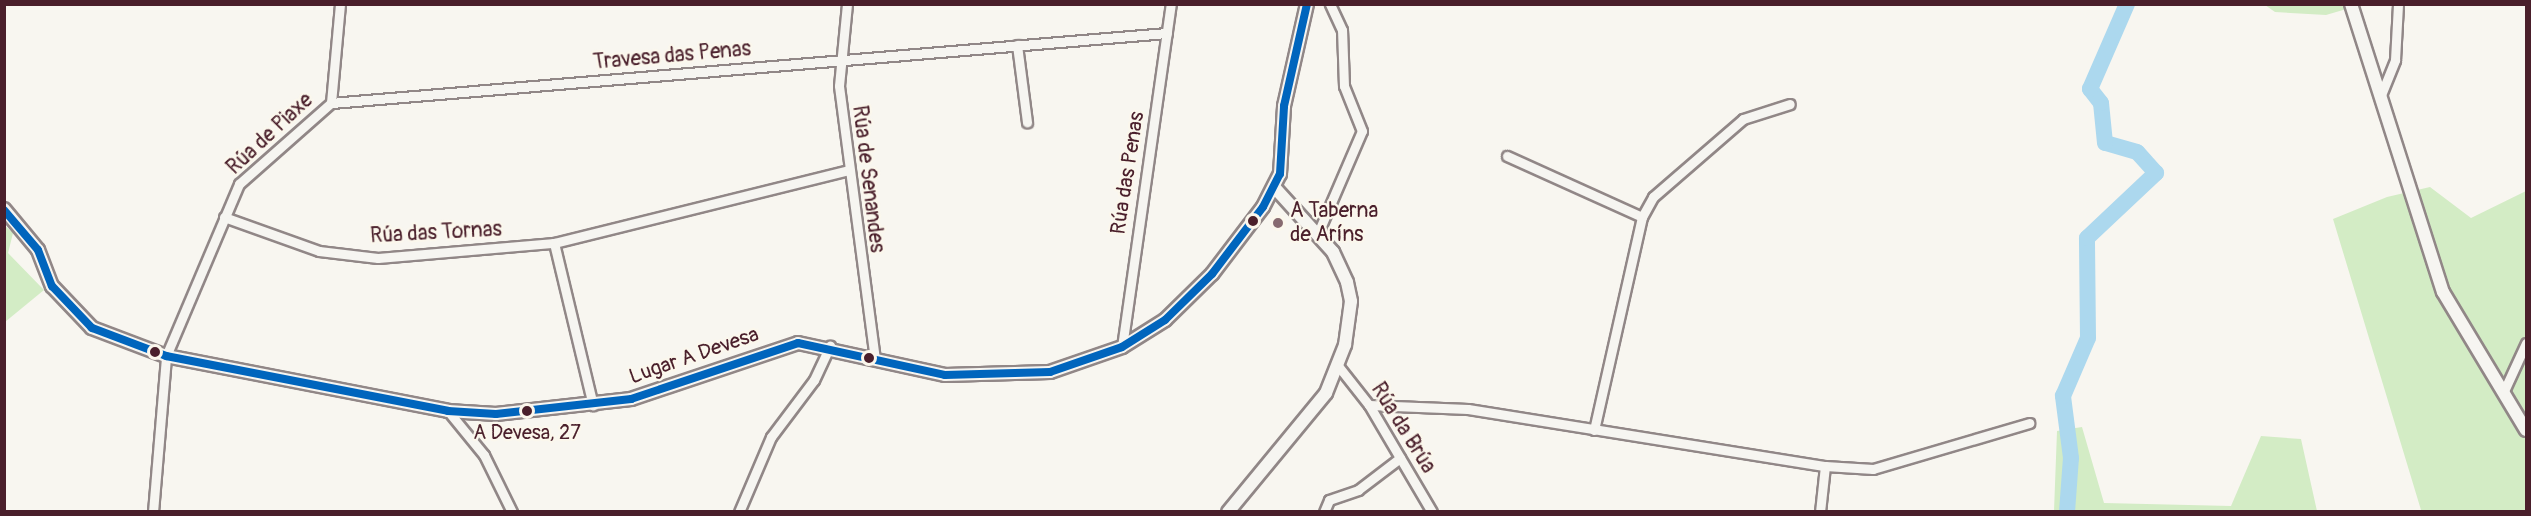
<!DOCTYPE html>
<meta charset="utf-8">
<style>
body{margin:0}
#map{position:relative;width:2531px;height:516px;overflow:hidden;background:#f8f6f0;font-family:Pangolin,sans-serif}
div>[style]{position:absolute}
.green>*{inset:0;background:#d3ecc5}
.river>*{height:16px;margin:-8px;padding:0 8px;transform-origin:8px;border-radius:8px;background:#acd8ee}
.roads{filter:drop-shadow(2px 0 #918787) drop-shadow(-2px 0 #918787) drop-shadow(0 2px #918787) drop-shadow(0 -2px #918787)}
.street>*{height:9px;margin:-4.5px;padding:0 4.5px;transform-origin:4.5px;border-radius:4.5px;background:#f6f5f1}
.secondary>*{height:12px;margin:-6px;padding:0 6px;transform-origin:6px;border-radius:6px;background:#f6f5f1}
.bus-1>*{height:8px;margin:-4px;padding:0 4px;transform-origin:4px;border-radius:4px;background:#0065bd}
.dots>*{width:16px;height:16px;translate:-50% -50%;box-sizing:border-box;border:3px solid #fbf7ec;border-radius:50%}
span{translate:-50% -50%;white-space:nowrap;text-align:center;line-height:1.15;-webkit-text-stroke:4.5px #fbf7ec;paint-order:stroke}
.bus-label{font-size:20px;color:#4a1f2b}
.street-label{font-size:21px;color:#4a1f2b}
.poi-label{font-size:21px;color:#4a1f2b}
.left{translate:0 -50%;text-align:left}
.frame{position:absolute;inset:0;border:6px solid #4a1f2b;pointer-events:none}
</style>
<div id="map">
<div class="green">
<div style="clip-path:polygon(2265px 5px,2360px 5px,2326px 15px,2275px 12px)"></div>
<div style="clip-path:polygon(2430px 187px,2471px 218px,2526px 191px,2526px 511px,2371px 511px,2421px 510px,2333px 219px,2387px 197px)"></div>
<div style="clip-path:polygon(4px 225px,13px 233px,8px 253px,44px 290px,5px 322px)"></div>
<div style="clip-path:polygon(2082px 427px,2104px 503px,2231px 506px,2261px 436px,2301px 439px,2317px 511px,2054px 511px,2057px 431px)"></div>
</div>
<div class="river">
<div style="left:2067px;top:512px;width:54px;rotate:-85.8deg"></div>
<div style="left:2071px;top:458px;width:63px;rotate:-97.4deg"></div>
<div style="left:2063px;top:396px;width:63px;rotate:-66.7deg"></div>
<div style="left:2088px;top:338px;width:100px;rotate:-90.6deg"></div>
<div style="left:2087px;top:238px;width:95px;rotate:-43.3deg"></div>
<div style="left:2156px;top:173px;width:28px;rotate:-132deg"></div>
<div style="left:2137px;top:152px;width:33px;rotate:-164deg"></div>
<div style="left:2105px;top:143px;width:40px;rotate:-95.7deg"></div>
<div style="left:2101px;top:103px;width:18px;rotate:-128deg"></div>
<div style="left:2090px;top:89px;width:93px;rotate:-66.5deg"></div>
</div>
<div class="roads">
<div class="street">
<div style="left:847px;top:4px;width:82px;rotate:95.6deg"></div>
<div style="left:839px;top:86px;width:275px;rotate:82.5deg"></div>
<div style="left:1017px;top:45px;width:78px;rotate:82.6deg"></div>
<div style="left:2381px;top:95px;width:38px;rotate:-68deg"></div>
<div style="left:2395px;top:60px;width:56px;rotate:-86.9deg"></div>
<div style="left:331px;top:103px;width:839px;rotate:-4.79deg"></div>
<div style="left:1507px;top:156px;width:148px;rotate:24.3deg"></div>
<div style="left:224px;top:217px;width:101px;rotate:19.7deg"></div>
<div style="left:319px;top:251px;width:59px;rotate:6.8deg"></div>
<div style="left:378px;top:258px;width:177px;rotate:-4.9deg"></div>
<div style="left:554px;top:243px;width:304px;rotate:-13.9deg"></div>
<div style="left:1318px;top:233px;width:111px;rotate:-66.7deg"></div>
<div style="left:1362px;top:131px;width:48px;rotate:-111.8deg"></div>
<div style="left:1344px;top:86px;width:56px;rotate:-92deg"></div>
<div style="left:1342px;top:30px;width:29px;rotate:-115deg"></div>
<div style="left:554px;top:243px;width:167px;rotate:76.5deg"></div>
<div style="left:1122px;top:347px;width:346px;rotate:-81.9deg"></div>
<div style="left:1339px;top:367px;width:48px;rotate:51.7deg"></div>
<div style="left:1369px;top:405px;width:124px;rotate:59.5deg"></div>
<div style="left:2503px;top:393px;width:55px;rotate:-65.3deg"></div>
<div style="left:1369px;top:405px;width:99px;rotate:2.3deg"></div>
<div style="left:1468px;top:409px;width:362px;rotate:9.1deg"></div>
<div style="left:1825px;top:466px;width:48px;rotate:3.6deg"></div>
<div style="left:1873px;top:469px;width:163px;rotate:-16.4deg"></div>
<div style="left:448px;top:411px;width:57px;rotate:50.7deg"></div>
<div style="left:484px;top:455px;width:64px;rotate:63.8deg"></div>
<div style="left:1594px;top:430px;width:218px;rotate:-77.3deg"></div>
<div style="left:1642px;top:217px;width:23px;rotate:-61deg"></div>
<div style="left:1653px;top:197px;width:119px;rotate:-40.9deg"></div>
<div style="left:1743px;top:119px;width:49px;rotate:-17.7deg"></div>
<div style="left:153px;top:512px;width:157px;rotate:-85.2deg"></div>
<div style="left:166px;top:356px;width:187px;rotate:-67deg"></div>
<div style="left:239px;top:184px;width:123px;rotate:-41.4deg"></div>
<div style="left:331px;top:103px;width:99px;rotate:-84.8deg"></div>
<div style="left:739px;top:512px;width:82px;rotate:-66.9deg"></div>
<div style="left:771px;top:437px;width:71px;rotate:-53deg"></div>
<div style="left:814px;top:380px;width:38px;rotate:-65deg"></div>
<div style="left:1324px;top:512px;width:13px;rotate:-67deg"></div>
<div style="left:1329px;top:500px;width:31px;rotate:-19deg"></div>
<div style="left:1358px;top:490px;width:53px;rotate:-37.3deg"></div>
<div style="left:1820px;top:512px;width:46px;rotate:-83.8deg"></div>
</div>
<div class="secondary">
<div style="left:2351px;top:4px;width:302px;rotate:72.3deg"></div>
<div style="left:2443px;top:292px;width:161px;rotate:59deg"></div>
<div style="left:4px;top:209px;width:53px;rotate:50.3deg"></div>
<div style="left:38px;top:250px;width:39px;rotate:69deg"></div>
<div style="left:52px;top:286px;width:58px;rotate:46.4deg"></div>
<div style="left:92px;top:328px;width:79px;rotate:20.7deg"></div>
<div style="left:166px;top:356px;width:287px;rotate:11deg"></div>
<div style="left:448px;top:411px;width:48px;rotate:3.6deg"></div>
<div style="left:496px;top:414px;width:136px;rotate:-6.3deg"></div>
<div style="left:631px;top:399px;width:176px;rotate:-18.5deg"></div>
<div style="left:798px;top:343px;width:150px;rotate:12.3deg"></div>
<div style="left:945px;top:375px;width:105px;rotate:-1.6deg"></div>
<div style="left:1050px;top:372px;width:76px;rotate:-19.1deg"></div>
<div style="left:1122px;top:347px;width:51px;rotate:-32.1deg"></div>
<div style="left:1165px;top:320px;width:66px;rotate:-44.4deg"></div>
<div style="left:1212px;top:274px;width:84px;rotate:-52.7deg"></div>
<div style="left:1263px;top:207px;width:37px;rotate:-63deg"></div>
<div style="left:1280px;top:174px;width:68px;rotate:-86.6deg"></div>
<div style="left:1284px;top:106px;width:105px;rotate:-77.3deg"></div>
<div style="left:1228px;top:512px;width:154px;rotate:-50.5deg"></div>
<div style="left:1326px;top:393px;width:52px;rotate:-68.4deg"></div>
<div style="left:1345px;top:345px;width:44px;rotate:-82.2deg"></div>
<div style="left:1351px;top:301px;width:19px;rotate:-102deg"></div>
<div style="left:1347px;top:282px;width:33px;rotate:-115deg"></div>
<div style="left:1333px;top:252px;width:86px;rotate:-132.2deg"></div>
</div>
</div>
<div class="bus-1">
<div style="left:4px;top:210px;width:52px;rotate:49.6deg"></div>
<div style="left:38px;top:250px;width:39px;rotate:69deg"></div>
<div style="left:52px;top:286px;width:58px;rotate:46.4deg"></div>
<div style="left:92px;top:328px;width:79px;rotate:20.7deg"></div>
<div style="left:166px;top:356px;width:287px;rotate:11deg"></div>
<div style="left:448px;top:411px;width:48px;rotate:3.6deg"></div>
<div style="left:496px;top:414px;width:136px;rotate:-6.3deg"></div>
<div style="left:631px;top:399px;width:176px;rotate:-18.5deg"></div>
<div style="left:798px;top:343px;width:150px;rotate:12.3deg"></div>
<div style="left:945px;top:375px;width:105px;rotate:-1.6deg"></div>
<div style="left:1050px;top:372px;width:76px;rotate:-19.1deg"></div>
<div style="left:1122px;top:347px;width:51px;rotate:-32.1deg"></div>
<div style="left:1165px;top:320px;width:66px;rotate:-44.4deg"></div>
<div style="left:1212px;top:274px;width:84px;rotate:-52.7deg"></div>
<div style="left:1263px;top:207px;width:37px;rotate:-63deg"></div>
<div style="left:1280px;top:174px;width:68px;rotate:-86.6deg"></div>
<div style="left:1284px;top:106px;width:105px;rotate:-77.3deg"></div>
</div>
<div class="dots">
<div style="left:1253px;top:221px;background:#4a1f2b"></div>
<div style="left:1278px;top:223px;background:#876a70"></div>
<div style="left:155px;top:352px;background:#4a1f2b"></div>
<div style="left:869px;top:358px;background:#4a1f2b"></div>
<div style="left:527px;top:411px;background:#4a1f2b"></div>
</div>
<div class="bus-label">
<span style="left:527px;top:432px">A Devesa, 27</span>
</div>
<div class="street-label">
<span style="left:672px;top:56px;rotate:-5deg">Travesa das Penas</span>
<span style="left:270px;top:134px;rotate:-43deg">Rúa de Piaxe</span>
<span style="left:1128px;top:173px;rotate:-81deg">Rúa das Penas</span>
<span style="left:868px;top:179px;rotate:83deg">Rúa de Senandes</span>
<span style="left:436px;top:233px;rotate:-3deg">Rúa das Tornas</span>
<span style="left:694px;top:356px;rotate:-19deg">Lugar A Devesa</span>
<span style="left:1403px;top:428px;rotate:58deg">Rúa da Brúa</span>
</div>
<div class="poi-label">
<span class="left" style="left:1290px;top:223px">A Taberna<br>de Aríns</span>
</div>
<div class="frame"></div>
</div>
